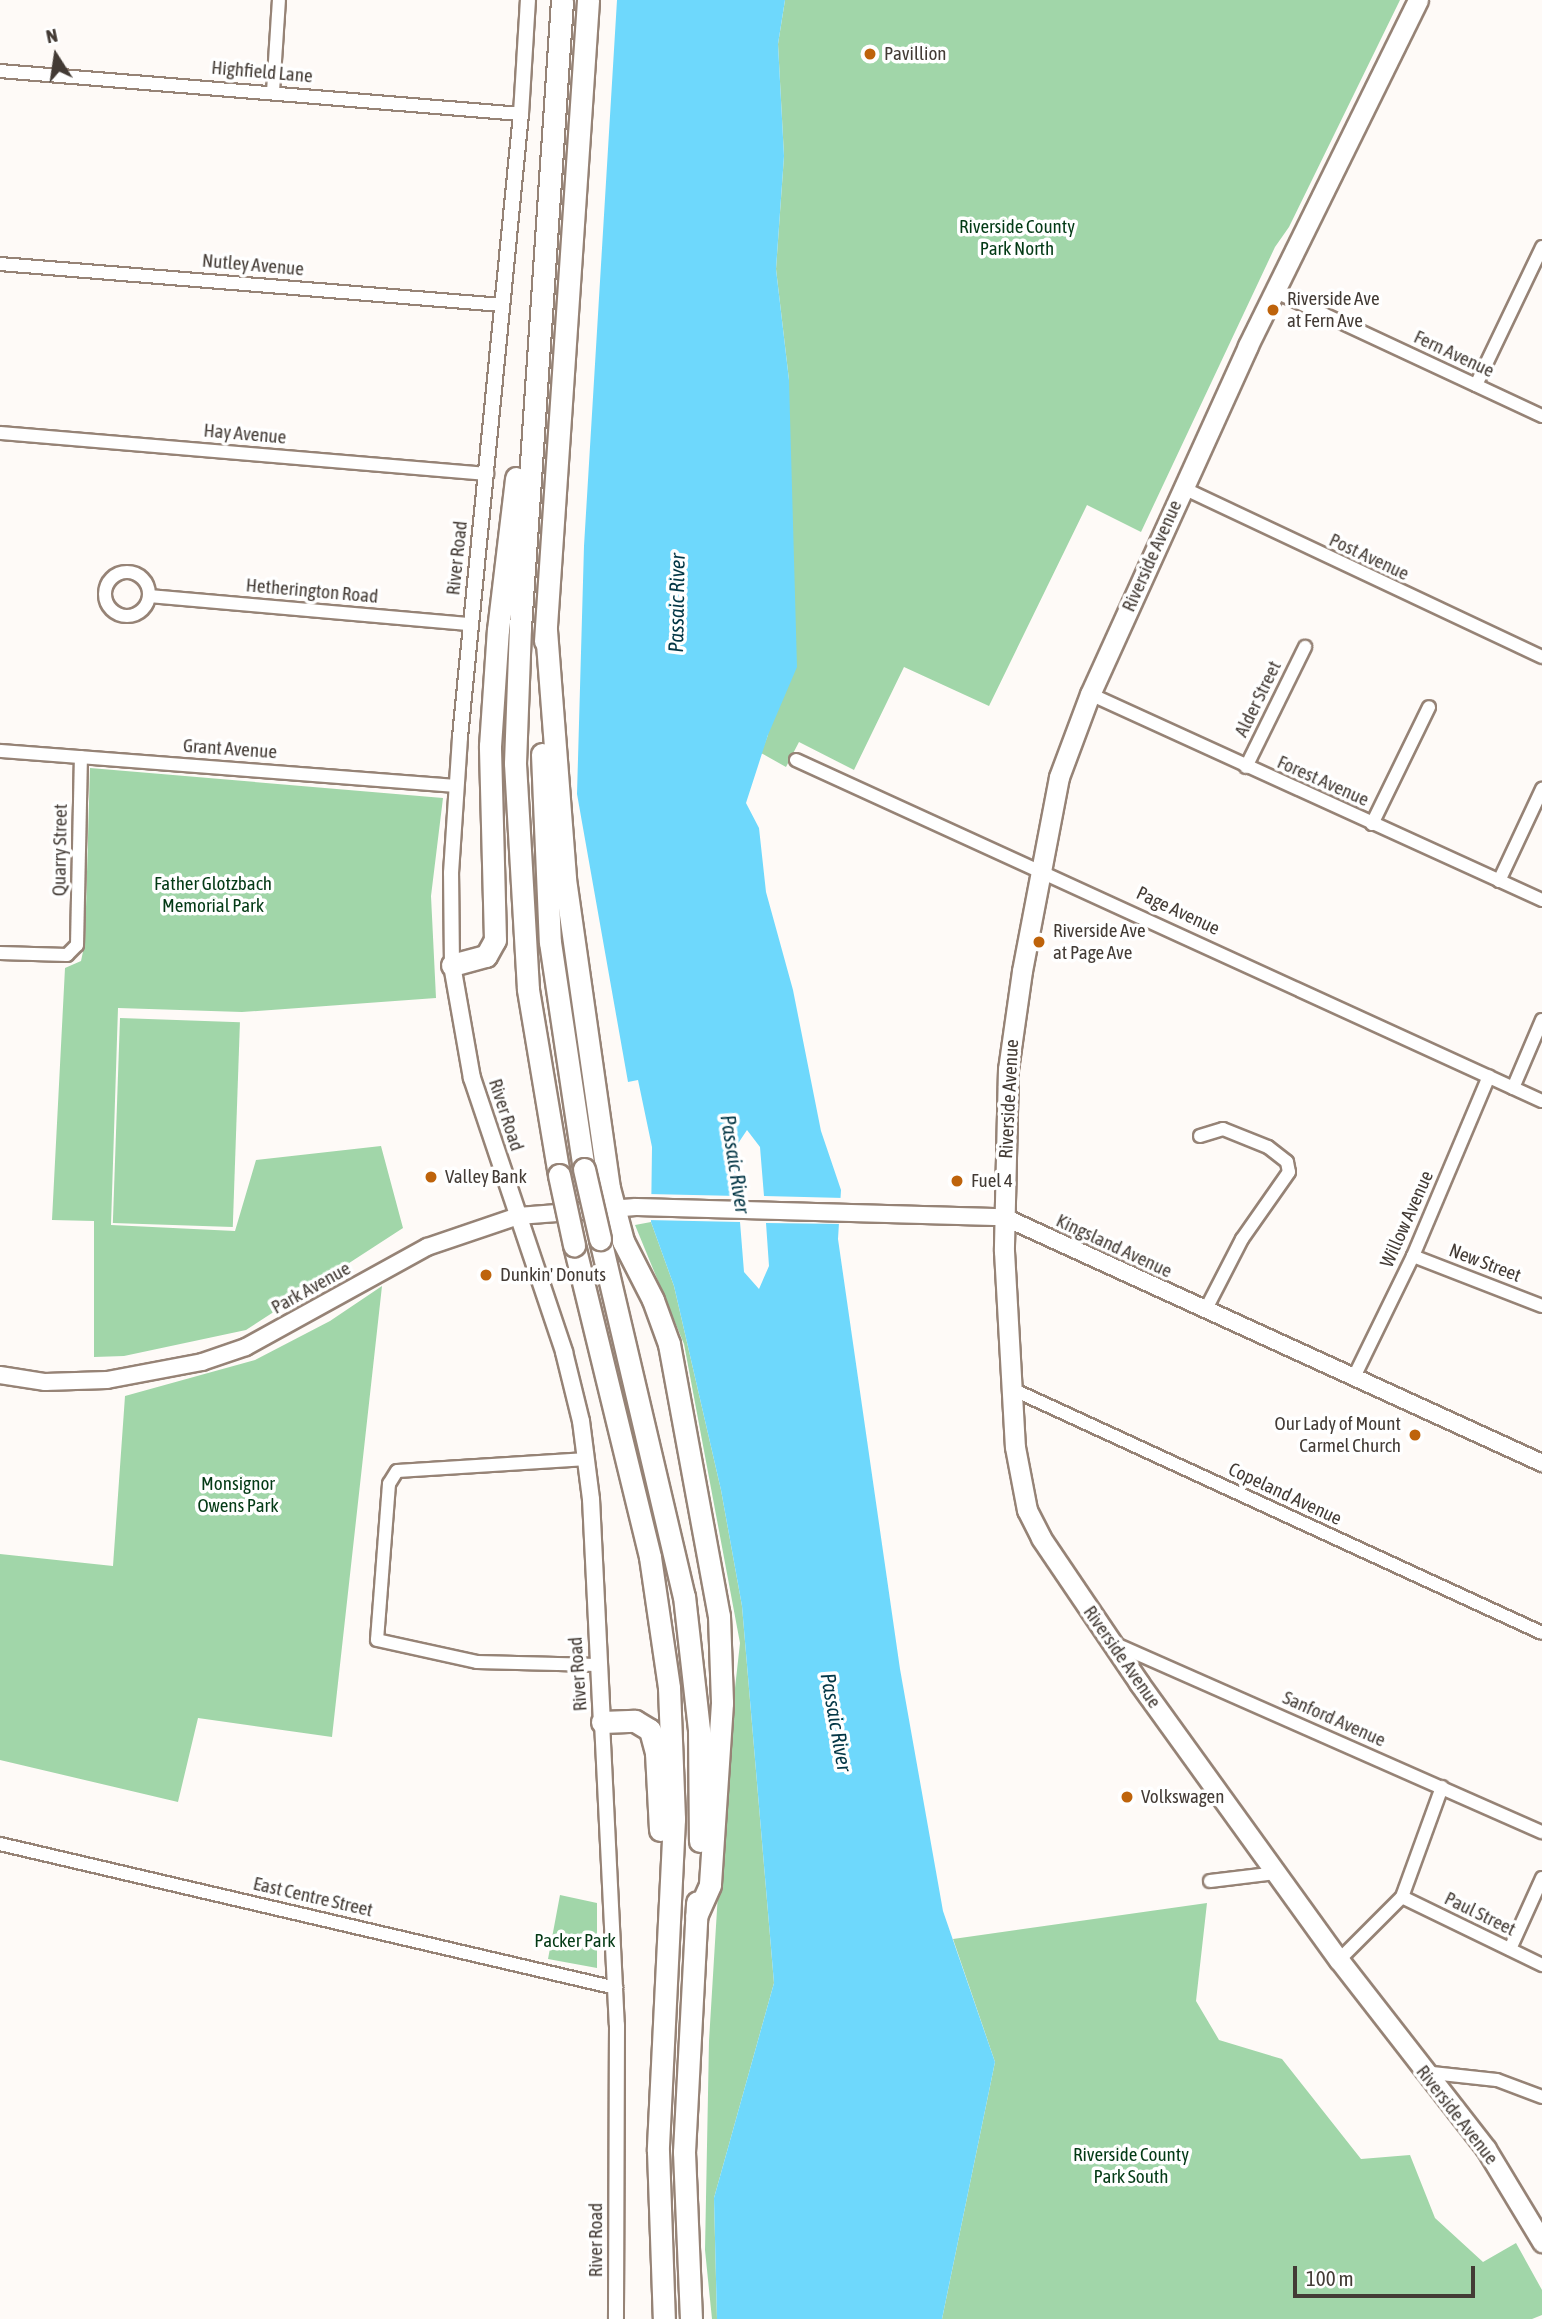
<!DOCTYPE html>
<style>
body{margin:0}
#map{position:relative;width:1542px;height:2319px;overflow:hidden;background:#fefaf7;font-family:"Asap Condensed",sans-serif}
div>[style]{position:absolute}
.green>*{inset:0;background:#a1d6a9;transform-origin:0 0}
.water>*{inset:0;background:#6ed8fc}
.pier>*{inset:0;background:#fefaf7}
.roads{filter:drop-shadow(2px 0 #968376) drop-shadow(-2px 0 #968376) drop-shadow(0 2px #968376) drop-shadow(0 -2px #968376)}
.minor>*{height:12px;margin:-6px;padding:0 6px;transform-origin:6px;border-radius:6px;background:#fff}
.minor>.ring{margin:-6px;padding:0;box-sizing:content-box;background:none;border:12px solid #fff;border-radius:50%}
.tertiary>*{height:14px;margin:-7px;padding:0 7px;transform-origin:7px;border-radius:7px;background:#fff}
.secondary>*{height:16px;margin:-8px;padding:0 8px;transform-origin:8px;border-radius:8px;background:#fff}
.primary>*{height:19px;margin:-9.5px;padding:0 9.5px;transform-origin:9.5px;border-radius:9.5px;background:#fff}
.motorway>*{height:21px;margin:-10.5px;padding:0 10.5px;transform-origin:10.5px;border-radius:10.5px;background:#fff}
.bridges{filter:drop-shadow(2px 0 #968376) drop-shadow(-2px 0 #968376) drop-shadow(0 2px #968376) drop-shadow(0 -2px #968376)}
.motorway-bridge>*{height:21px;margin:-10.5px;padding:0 10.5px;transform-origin:10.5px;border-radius:10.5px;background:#fff}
.dots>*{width:19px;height:19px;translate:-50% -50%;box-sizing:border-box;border:4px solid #fff;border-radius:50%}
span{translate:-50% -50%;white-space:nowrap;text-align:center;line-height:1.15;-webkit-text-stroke:7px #fff;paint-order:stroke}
.poi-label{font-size:19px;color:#433b35}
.left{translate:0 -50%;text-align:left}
.right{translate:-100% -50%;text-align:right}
.street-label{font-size:19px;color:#433b35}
.park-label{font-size:19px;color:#033a15}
.water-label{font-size:21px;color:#033645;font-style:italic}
.north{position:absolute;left:21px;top:21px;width:70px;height:70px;-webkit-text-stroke:5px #fff;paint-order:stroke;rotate:348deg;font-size:19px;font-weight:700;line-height:28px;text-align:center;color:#433b35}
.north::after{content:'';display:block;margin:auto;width:24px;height:32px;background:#433b35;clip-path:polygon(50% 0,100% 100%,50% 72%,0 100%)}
.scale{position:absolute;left:1293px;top:2266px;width:182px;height:32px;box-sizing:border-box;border:4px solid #433b35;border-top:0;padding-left:9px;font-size:21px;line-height:24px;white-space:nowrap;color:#433b35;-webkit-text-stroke:5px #fff;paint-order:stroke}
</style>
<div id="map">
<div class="green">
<div style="clip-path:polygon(785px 0,1400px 0,1289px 227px,1275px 247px,1141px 532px,1087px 505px,989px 706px,904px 667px,854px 770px,799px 742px,786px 767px,761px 753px,768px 735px,789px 380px,776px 269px,784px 156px,778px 44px)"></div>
<div style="clip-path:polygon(90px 768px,443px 798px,431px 896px,436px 998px,242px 1012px,118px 1008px,111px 1225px,235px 1231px,256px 1160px,381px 1146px,403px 1228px,246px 1330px,124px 1356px,94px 1357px,94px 1221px,52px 1220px,65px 968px,81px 961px,85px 942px)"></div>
<div style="left:120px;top:1018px;width:120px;height:205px;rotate:2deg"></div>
<div style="clip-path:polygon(651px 1222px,674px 1286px,721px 1490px,742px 1606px,774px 1983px,714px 2198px,717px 2319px,712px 2319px,705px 2250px,709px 2041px,725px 1778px,740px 1643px,684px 1344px,635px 1225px)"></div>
<div style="clip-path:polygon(382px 1286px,332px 1737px,198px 1718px,178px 1802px,0 1760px,0 1554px,113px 1566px,125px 1396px,255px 1360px,330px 1321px)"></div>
<div style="clip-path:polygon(560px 1895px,597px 1903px,597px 1968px,548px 1959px)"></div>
<div style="clip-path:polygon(1207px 1903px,1196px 2001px,1219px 2040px,1282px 2059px,1361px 2159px,1410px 2155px,1435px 2218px,1483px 2262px,1516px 2243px,1542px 2290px,1542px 2315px,1532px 2319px,942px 2319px,995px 2062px,953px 1939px)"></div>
</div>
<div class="water">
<div style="clip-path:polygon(617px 0,785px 0,778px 44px,784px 156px,776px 269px,789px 380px,797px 667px,768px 735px,746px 803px,759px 828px,766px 892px,793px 990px,821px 1131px,841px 1190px,838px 1239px,900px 1669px,943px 1911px,995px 2062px,942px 2319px,717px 2319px,714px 2198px,774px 1983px,742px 1606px,721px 1490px,674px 1286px,651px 1222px,652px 1147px,638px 1080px,628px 1082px,577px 794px,584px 546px)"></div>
</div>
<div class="pier">
<div style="clip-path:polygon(747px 1130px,760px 1147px,764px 1196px,844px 1198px,843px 1224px,766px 1223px,769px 1266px,759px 1289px,744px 1272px,740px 1222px,647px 1220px,648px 1194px,738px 1196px,735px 1148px)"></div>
</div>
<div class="roads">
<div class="minor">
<div style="left:0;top:71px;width:523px;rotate:4.72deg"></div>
<div style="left:273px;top:92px;width:92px;rotate:-86.3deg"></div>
<div style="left:0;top:264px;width:504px;rotate:4.67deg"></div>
<div style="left:1274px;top:291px;width:296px;rotate:25deg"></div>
<div style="left:1476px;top:385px;width:153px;rotate:-64.4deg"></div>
<div style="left:0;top:433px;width:489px;rotate:4.8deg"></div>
<div style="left:1183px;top:488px;width:397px;rotate:25.2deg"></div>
<div class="ring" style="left:105px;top:572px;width:32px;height:32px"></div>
<div style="left:149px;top:596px;width:323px;rotate:5deg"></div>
<div style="left:1090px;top:694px;width:497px;rotate:24.5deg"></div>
<div style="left:0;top:751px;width:458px;rotate:4.4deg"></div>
<div style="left:796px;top:760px;width:820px;rotate:24.57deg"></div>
<div style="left:1246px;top:767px;width:134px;rotate:-63.8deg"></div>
<div style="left:1372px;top:824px;width:130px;rotate:-64deg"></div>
<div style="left:1499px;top:881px;width:102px;rotate:-64.9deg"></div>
<div style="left:0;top:953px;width:67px;rotate:1.7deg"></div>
<div style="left:67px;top:955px;width:14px;rotate:-45deg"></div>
<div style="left:77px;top:945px;width:188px;rotate:-88.8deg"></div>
<div style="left:1513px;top:1088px;width:74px;rotate:-66.9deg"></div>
<div style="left:1200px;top:1136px;width:24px;rotate:-17deg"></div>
<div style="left:1223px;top:1129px;width:48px;rotate:21.8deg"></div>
<div style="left:1268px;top:1147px;width:24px;rotate:38deg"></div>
<div style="left:1287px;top:1162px;width:10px;rotate:79deg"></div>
<div style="left:1289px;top:1172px;width:82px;rotate:125deg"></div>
<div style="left:1242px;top:1239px;width:81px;rotate:117.2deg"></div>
<div style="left:1413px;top:1256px;width:138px;rotate:21.2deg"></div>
<div style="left:1355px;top:1375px;width:132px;rotate:-64deg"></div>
<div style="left:1413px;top:1256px;width:195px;rotate:-67.1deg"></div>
<div style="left:1012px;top:1389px;width:583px;rotate:24.72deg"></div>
<div style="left:587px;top:1459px;width:190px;rotate:176.4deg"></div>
<div style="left:397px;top:1471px;width:15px;rotate:122deg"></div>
<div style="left:389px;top:1484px;width:156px;rotate:94.4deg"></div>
<div style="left:377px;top:1640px;width:102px;rotate:12.4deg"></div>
<div style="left:477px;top:1662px;width:121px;rotate:1.4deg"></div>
<div style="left:1113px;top:1643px;width:469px;rotate:23.8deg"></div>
<div style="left:0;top:1844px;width:633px;rotate:13.16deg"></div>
<div style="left:1210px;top:1881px;width:66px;rotate:-6.9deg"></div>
<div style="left:1402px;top:1897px;width:156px;rotate:25.9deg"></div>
<div style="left:1510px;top:1949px;width:78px;rotate:-65.7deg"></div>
<div style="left:1339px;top:1960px;width:89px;rotate:-45deg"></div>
<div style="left:1402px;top:1897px;width:117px;rotate:-70deg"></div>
<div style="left:1423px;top:2072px;width:74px;rotate:6.2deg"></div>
<div style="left:1497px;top:2080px;width:48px;rotate:20.7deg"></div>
</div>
<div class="tertiary">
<div style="left:452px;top:965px;width:92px;rotate:-90.6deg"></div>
<div style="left:451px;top:873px;width:136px;rotate:-86.2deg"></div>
<div style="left:460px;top:737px;width:626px;rotate:-84.41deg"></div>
<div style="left:521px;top:114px;width:114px;rotate:-86.5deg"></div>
<div style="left:602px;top:1722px;width:303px;rotate:87.2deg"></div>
<div style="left:617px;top:2025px;width:294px;rotate:90.2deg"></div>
</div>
<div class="secondary">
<div style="left:452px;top:965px;width:115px;rotate:80deg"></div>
<div style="left:472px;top:1078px;width:289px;rotate:71.4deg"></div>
<div style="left:564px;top:1352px;width:71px;rotate:76.2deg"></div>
<div style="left:581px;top:1421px;width:79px;rotate:82.7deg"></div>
<div style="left:591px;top:1499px;width:223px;rotate:87.2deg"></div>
<div style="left:0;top:1375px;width:46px;rotate:8.8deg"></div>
<div style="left:45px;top:1382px;width:62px;rotate:-1.8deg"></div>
<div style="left:107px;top:1380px;width:97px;rotate:-10.7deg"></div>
<div style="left:202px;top:1362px;width:46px;rotate:-18.8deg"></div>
<div style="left:246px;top:1347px;width:207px;rotate:-28.9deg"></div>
<div style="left:427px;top:1247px;width:96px;rotate:-18.8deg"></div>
<div style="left:518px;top:1216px;width:118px;rotate:-4.4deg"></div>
<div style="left:636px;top:1207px;width:368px;rotate:1.6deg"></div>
<div style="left:1004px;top:1217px;width:592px;rotate:24.57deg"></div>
</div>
<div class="primary">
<div style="left:1418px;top:0;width:386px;rotate:116.2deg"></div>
<div style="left:1248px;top:346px;width:382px;rotate:114.4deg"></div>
<div style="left:1090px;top:694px;width:89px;rotate:110.5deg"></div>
<div style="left:1059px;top:777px;width:197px;rotate:100.8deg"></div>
<div style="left:1022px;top:971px;width:99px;rotate:98.1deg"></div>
<div style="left:1008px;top:1069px;width:182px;rotate:91.3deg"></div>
<div style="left:1004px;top:1251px;width:196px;rotate:86.8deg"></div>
<div style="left:1015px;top:1447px;width:64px;rotate:79.2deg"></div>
<div style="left:1027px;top:1510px;width:31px;rotate:63deg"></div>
<div style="left:1041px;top:1538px;width:175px;rotate:55.9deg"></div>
<div style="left:1139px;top:1683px;width:342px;rotate:54.2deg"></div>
<div style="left:1339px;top:1960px;width:239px;rotate:52.1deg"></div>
<div style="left:1486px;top:2149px;width:109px;rotate:58.9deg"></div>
</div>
<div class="motorway">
<div style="left:546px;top:630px;width:250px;rotate:85.6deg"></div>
<div style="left:565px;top:879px;width:312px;rotate:81.9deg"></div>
<div style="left:609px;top:1188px;width:55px;rotate:75.2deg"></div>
<div style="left:623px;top:1241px;width:66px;rotate:63deg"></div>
<div style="left:653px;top:1300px;width:47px;rotate:70deg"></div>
<div style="left:669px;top:1344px;width:277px;rotate:79.6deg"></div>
<div style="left:719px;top:1616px;width:87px;rotate:88deg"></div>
<div style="left:722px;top:1703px;width:182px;rotate:93.8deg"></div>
<div style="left:710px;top:1885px;width:34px;rotate:114deg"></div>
<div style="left:545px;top:641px;width:642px;rotate:-86.16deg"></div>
<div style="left:542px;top:754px;width:188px;rotate:87.6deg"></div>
<div style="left:550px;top:942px;width:230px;rotate:81.5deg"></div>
<div style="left:452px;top:965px;width:35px;rotate:-15deg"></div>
<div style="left:486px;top:956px;width:18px;rotate:-61deg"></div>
<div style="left:495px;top:940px;width:194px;rotate:-91.5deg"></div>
<div style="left:490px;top:746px;width:116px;rotate:-86.1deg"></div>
<div style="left:498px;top:630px;width:153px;rotate:-83.2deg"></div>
<div style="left:559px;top:1175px;width:189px;rotate:-99.5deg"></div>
<div style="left:528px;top:989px;width:226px;rotate:-93.3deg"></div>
<div style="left:515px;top:763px;width:135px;rotate:-87.9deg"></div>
<div style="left:520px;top:628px;width:629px;rotate:-86.17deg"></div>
<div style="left:600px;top:1239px;width:367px;rotate:76.8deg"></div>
<div style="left:684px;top:1596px;width:135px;rotate:83.6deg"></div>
<div style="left:699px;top:1730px;width:111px;rotate:89.5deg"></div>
<div style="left:574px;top:1245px;width:321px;rotate:76.3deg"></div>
<div style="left:650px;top:1557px;width:132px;rotate:81.7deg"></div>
<div style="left:669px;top:1688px;width:131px;rotate:87.8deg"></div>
<div style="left:674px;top:1819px;width:332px;rotate:92.8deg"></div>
<div style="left:658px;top:2151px;width:168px;rotate:88deg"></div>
<div style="left:602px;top:1722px;width:33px;rotate:-2deg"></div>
<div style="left:635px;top:1721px;width:17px;rotate:31deg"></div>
<div style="left:650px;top:1730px;width:24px;rotate:75deg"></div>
<div style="left:656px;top:1753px;width:77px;rotate:87deg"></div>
<div style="left:691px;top:2319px;width:167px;rotate:-92.4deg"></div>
<div style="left:684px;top:2152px;width:250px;rotate:-87deg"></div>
</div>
</div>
<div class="bridges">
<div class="motorway-bridge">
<div style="left:584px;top:1169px;width:72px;rotate:77.1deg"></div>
<div style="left:559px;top:1175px;width:72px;rotate:77.9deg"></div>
</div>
</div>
<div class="dots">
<div style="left:870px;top:54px;background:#be630b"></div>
<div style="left:1273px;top:310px;background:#be630b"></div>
<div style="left:1039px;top:942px;background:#be630b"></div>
<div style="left:431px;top:1177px;background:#be630b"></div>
<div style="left:957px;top:1181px;background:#be630b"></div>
<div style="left:486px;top:1275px;background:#be630b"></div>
<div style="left:1415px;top:1435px;background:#be630b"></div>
<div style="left:1127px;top:1797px;background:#be630b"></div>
</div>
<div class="poi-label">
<span class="left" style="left:884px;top:54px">Pavillion</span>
<span class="left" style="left:1287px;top:310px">Riverside Ave<br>at Fern Ave</span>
<span class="left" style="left:1053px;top:942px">Riverside Ave<br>at Page Ave</span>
<span class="left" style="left:445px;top:1177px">Valley Bank</span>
<span class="left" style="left:971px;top:1181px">Fuel 4</span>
<span class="left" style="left:500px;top:1275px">Dunkin' Donuts</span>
<span class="right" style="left:1401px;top:1435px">Our Lady of Mount<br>Carmel Church</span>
<span class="left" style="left:1141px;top:1797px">Volkswagen</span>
</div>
<div class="street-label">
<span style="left:262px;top:72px;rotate:5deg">Highfield Lane</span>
<span style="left:253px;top:265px;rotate:5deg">Nutley Avenue</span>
<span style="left:1454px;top:354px;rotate:25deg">Fern Avenue</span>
<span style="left:245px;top:434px;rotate:5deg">Hay Avenue</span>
<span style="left:1152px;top:556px;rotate:-66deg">Riverside Avenue</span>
<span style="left:1369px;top:557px;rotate:25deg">Post Avenue</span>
<span style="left:457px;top:558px;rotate:-84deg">River Road</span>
<span style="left:312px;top:591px;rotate:5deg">Hetherington Road</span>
<span style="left:1258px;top:699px;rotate:-64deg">Alder Street</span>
<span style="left:230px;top:749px;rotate:4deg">Grant Avenue</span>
<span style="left:1323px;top:781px;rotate:24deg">Forest Avenue</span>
<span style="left:60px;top:850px;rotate:-89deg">Quarry Street</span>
<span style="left:1178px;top:911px;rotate:25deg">Page Avenue</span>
<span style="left:1009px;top:1099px;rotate:-87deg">Riverside Avenue</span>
<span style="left:506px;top:1115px;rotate:72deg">River Road</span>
<span style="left:1407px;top:1219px;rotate:-66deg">Willow Avenue</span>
<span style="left:1114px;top:1246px;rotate:25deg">Kingsland Avenue</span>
<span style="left:1485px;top:1263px;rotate:21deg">New Street</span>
<span style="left:311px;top:1288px;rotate:-29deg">Park Avenue</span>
<span style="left:1285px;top:1494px;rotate:25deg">Copeland Avenue</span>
<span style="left:1122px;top:1657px;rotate:55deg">Riverside Avenue</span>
<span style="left:578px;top:1674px;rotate:-94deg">River Road</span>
<span style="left:1334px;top:1719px;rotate:24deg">Sanford Avenue</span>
<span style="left:313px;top:1897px;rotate:13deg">East Centre Street</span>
<span style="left:1480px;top:1914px;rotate:26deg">Paul Street</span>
<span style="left:1457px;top:2115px;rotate:52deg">Riverside Avenue</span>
<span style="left:596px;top:2240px;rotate:-90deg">River Road</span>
</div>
<div class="park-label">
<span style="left:1017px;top:238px">Riverside County<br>Park North</span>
<span style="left:213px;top:895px">Father Glotzbach<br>Memorial Park</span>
<span style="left:238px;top:1495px">Monsignor<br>Owens Park</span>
<span style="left:575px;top:1941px">Packer Park</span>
<span style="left:1131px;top:2166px">Riverside County<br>Park South</span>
</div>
<div class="water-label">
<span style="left:676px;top:603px;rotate:-89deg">Passaic River</span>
<span style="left:736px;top:1164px;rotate:81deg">Passaic River</span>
<span style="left:837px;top:1722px;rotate:80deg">Passaic River</span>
</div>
<div class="north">N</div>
<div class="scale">100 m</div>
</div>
